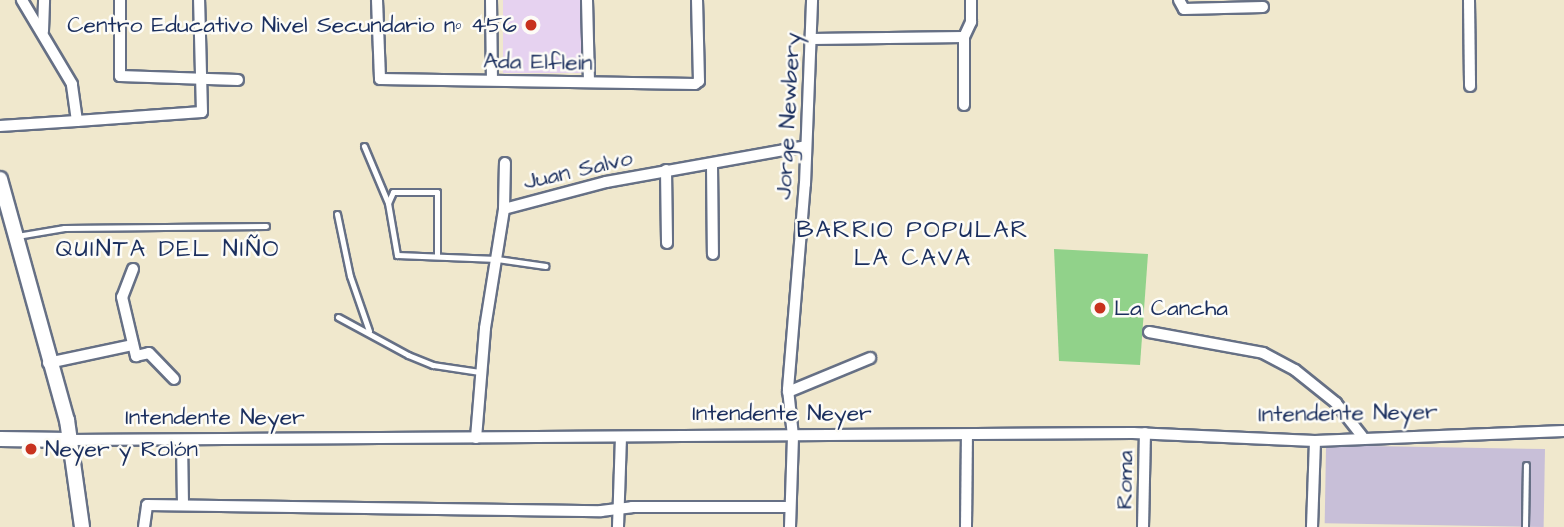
<!DOCTYPE html>
<meta charset="utf-8">
<style>
body{margin:0}
#map{position:relative;width:1564px;height:527px;overflow:hidden;background:#f0e8cd;font-family:"Architects Daughter",sans-serif}
div>[style]{position:absolute}
.built>*{inset:0;background:#e6d2f0;transform-origin:0 0}
.industrial>*{inset:0;background:#c8bfd8;transform-origin:0 0}
.green>*{inset:0;background:#91d28a}
.roads{filter:drop-shadow(2px 0 #667085) drop-shadow(-2px 0 #667085) drop-shadow(0 2px #667085) drop-shadow(0 -2px #667085)}
.lane>*{height:5px;margin:-2.5px;padding:0 2.5px;transform-origin:2.5px;border-radius:2.5px;background:#fff}
.street>*{height:10px;margin:-5px;padding:0 5px;transform-origin:5px;border-radius:5px;background:#fff}
.secondary>*{height:14px;margin:-7px;padding:0 7px;transform-origin:7px;border-radius:7px;background:#fff}
.dots>*{width:19px;height:19px;translate:-50% -50%;box-sizing:border-box;border:4px solid #fdfcf7;border-radius:50%}
span{translate:-50% -50%;white-space:nowrap;text-align:center;line-height:1.15;-webkit-text-stroke:5px #fdfcf7;paint-order:stroke}
.poi-label{font-size:23px;color:#1b2f5e}
.right{translate:-100% -50%;text-align:right}
.left{translate:0 -50%;text-align:left}
.street-label{font-size:23px;color:#1b2f5e}
.neighbourhood-label{font-size:24px;color:#1b2f5e;letter-spacing:2px}
</style>
<div id="map">
<div class="built">
<div style="left:503px;top:0;width:83px;height:73px"></div>
</div>
<div class="industrial">
<div style="left:1545px;top:449px;width:78px;height:219px;rotate:91deg"></div>
</div>
<div class="green">
<div style="clip-path:polygon(1054px 249px,1148px 254px,1140px 365px,1059px 361px)"></div>
</div>
<div class="roads">
<div class="lane">
<div style="left:364px;top:146px;width:62px;rotate:67.2deg"></div>
<div style="left:337px;top:214px;width:63px;rotate:78.2deg"></div>
<div style="left:350px;top:276px;width:58px;rotate:70.9deg"></div>
<div style="left:17px;top:236px;width:48px;rotate:-9.7deg"></div>
<div style="left:64px;top:228px;width:202px;rotate:-0.6deg"></div>
<div style="left:437px;top:255px;width:63px;rotate:-90deg"></div>
<div style="left:437px;top:192px;width:44px;rotate:180deg"></div>
<div style="left:393px;top:192px;width:12px;rotate:114deg"></div>
<div style="left:388px;top:203px;width:53px;rotate:80.2deg"></div>
<div style="left:397px;top:255px;width:100px;rotate:2.3deg"></div>
<div style="left:497px;top:259px;width:49px;rotate:8.1deg"></div>
<div style="left:338px;top:317px;width:80px;rotate:28.5deg"></div>
<div style="left:408px;top:355px;width:27px;rotate:22deg"></div>
<div style="left:433px;top:365px;width:48px;rotate:8.5deg"></div>
<div style="left:1525px;top:527px;width:62px;rotate:-89.1deg"></div>
</div>
<div class="street">
<div style="left:120px;top:0;width:76px;rotate:90deg"></div>
<div style="left:120px;top:76px;width:118px;rotate:1.9deg"></div>
<div style="left:377px;top:0;width:79px;rotate:87.8deg"></div>
<div style="left:380px;top:79px;width:315px;rotate:0.9deg"></div>
<div style="left:695px;top:84px;width:5px;rotate:-37deg"></div>
<div style="left:699px;top:81px;width:81px;rotate:-91.4deg"></div>
<div style="left:491px;top:0;width:80px;rotate:89.3deg"></div>
<div style="left:587px;top:0;width:81px;rotate:88.6deg"></div>
<div style="left:1179px;top:0;width:10px;rotate:61deg"></div>
<div style="left:1184px;top:9px;width:79px;rotate:-1.5deg"></div>
<div style="left:1469px;top:0;width:86px;rotate:89.3deg"></div>
<div style="left:43px;top:31px;width:31px;rotate:-88deg"></div>
<div style="left:812px;top:39px;width:152px;rotate:-0.8deg"></div>
<div style="left:964px;top:37px;width:17px;rotate:-65deg"></div>
<div style="left:971px;top:22px;width:22px;rotate:-90deg"></div>
<div style="left:964px;top:105px;width:68px;rotate:-90deg"></div>
<div style="left:77px;top:121px;width:125px;rotate:-4.1deg"></div>
<div style="left:202px;top:112px;width:112px;rotate:-91.5deg"></div>
<div style="left:0;top:126px;width:77px;rotate:-3.7deg"></div>
<div style="left:77px;top:121px;width:37px;rotate:-98deg"></div>
<div style="left:72px;top:84px;width:98px;rotate:-120.8deg"></div>
<div style="left:712px;top:165px;width:89px;rotate:89.4deg"></div>
<div style="left:666px;top:170px;width:73px;rotate:89.2deg"></div>
<div style="left:504px;top:209px;width:46px;rotate:-88.8deg"></div>
<div style="left:133px;top:269px;width:30px;rotate:111deg"></div>
<div style="left:122px;top:297px;width:61px;rotate:76.7deg"></div>
<div style="left:136px;top:356px;width:13px;rotate:-13deg"></div>
<div style="left:149px;top:353px;width:36px;rotate:46deg"></div>
<div style="left:1149px;top:332px;width:116px;rotate:10.4deg"></div>
<div style="left:1263px;top:353px;width:36px;rotate:28deg"></div>
<div style="left:1295px;top:370px;width:53px;rotate:38.8deg"></div>
<div style="left:1336px;top:403px;width:42px;rotate:51.8deg"></div>
<div style="left:48px;top:363px;width:87px;rotate:-12deg"></div>
<div style="left:788px;top:392px;width:89px;rotate:-22.5deg"></div>
<div style="left:476px;top:438px;width:110px;rotate:-85.3deg"></div>
<div style="left:485px;top:328px;width:121px;rotate:-80.9deg"></div>
<div style="left:504px;top:209px;width:106px;rotate:-14.8deg"></div>
<div style="left:606px;top:182px;width:203px;rotate:-10.2deg"></div>
<div style="left:69px;top:440px;width:1064px;rotate:-0.38deg"></div>
<div style="left:1133px;top:433px;width:182px;rotate:2.5deg"></div>
<div style="left:1315px;top:441px;width:249px;rotate:-2.3deg"></div>
<div style="left:182px;top:441px;width:64px;rotate:89.1deg"></div>
<div style="left:144px;top:527px;width:22px;rotate:-82deg"></div>
<div style="left:147px;top:505px;width:454px;rotate:0.8deg"></div>
<div style="left:601px;top:511px;width:31px;rotate:-7deg"></div>
<div style="left:632px;top:507px;width:158px"></div>
<div style="left:618px;top:527px;width:90px;rotate:-88.1deg"></div>
<div style="left:790px;top:527px;width:91px;rotate:-88.1deg"></div>
<div style="left:793px;top:436px;width:47px;rotate:-96.1deg"></div>
<div style="left:788px;top:389px;width:206px;rotate:-85.3deg"></div>
<div style="left:805px;top:184px;width:184px;rotate:-87.8deg"></div>
<div style="left:966px;top:527px;width:92px;rotate:-89.4deg"></div>
<div style="left:1143px;top:527px;width:94px;rotate:-88.8deg"></div>
<div style="left:1312px;top:527px;width:86px;rotate:-88deg"></div>
</div>
<div class="secondary">
<div style="left:0;top:179px;width:250px;rotate:74.5deg"></div>
<div style="left:67px;top:420px;width:108px;rotate:82deg"></div>
<div style="left:0;top:439px;width:69px;rotate:0.8deg"></div>
</div>
</div>
<div class="dots">
<div style="left:531px;top:25px;background:#c8321e"></div>
<div style="left:1100px;top:308px;background:#c8321e"></div>
<div style="left:31px;top:449px;background:#c8321e"></div>
</div>
<div class="poi-label">
<span class="right" style="left:517px;top:25px">Centro Educativo Nivel Secundario nº 456</span>
<span class="left" style="left:1114px;top:308px">La Cancha</span>
<span class="left" style="left:45px;top:449px">Neyer y Rolón</span>
</div>
<div class="street-label">
<span style="left:538px;top:62px;rotate:1deg">Ada Elflein</span>
<span style="left:788px;top:116px;rotate:-87deg">Jorge Newbery</span>
<span style="left:578px;top:170px;rotate:-13deg">Juan Salvo</span>
<span style="left:782px;top:413px">Intendente Neyer</span>
<span style="left:1348px;top:413px;rotate:-1deg">Intendente Neyer</span>
<span style="left:215px;top:417px">Intendente Neyer</span>
<span style="left:1125px;top:480px;rotate:-89deg">Roma</span>
</div>
<div class="neighbourhood-label">
<span style="left:913px;top:245px">BARRIO POPULAR<br>LA CAVA</span>
<span style="left:168px;top:250px">QUINTA DEL NIÑO</span>
</div>
</div>
